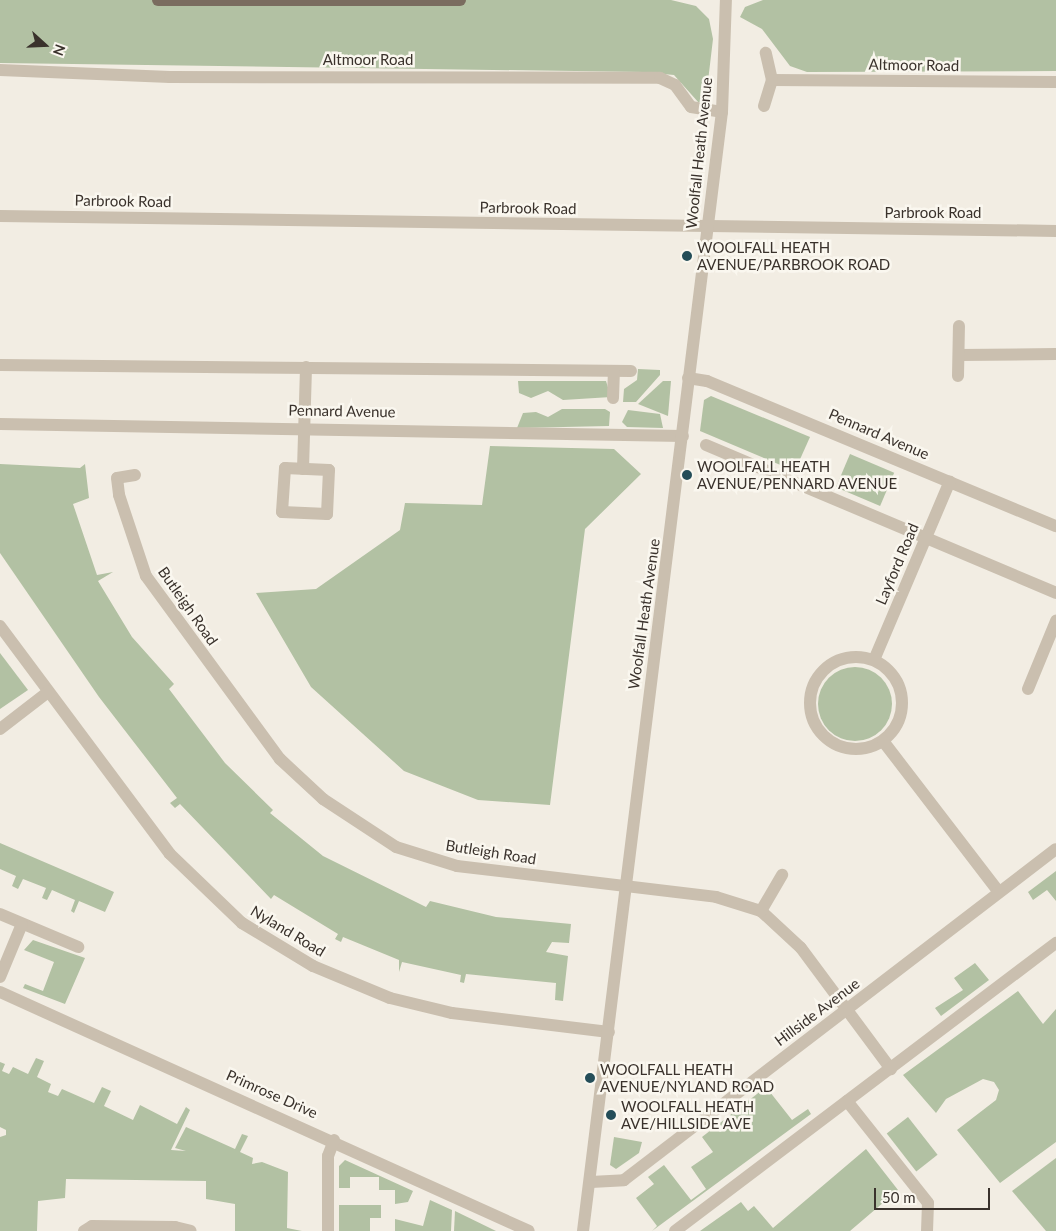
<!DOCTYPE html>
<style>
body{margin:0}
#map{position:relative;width:1056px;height:1231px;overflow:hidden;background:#f2ede3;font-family:Lato,sans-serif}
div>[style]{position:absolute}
.green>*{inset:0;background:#b2c1a3;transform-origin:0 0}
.round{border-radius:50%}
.minor>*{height:12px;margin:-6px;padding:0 6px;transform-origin:6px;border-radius:6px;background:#cabfaf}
.minor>.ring{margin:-6px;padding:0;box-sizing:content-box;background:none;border:12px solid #cabfaf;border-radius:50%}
.major>*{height:12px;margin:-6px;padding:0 6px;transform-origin:6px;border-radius:6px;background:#7a6c5f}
.dots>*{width:14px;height:14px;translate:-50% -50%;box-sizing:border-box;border:2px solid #faf7ef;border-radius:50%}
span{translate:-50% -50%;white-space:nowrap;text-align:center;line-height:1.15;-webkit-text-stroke:5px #faf7ef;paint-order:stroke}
.street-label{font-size:15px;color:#3a322c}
.poi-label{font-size:15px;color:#3a322c}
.left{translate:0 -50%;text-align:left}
.north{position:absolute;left:20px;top:20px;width:50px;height:50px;-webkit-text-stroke:4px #faf7ef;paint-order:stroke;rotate:110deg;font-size:14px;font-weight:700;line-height:20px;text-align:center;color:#3a322c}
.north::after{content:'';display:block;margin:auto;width:18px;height:22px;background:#3a322c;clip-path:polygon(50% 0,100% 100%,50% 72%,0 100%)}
.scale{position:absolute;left:874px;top:1188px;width:116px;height:22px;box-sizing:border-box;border:2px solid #3a322c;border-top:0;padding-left:6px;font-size:15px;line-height:18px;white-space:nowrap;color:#3a322c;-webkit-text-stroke:4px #faf7ef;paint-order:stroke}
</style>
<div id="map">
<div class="green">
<div style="clip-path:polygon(0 0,671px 0,696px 6px,709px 19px,713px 39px,706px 98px,699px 103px,674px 75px,643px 72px,0 63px)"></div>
<div style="clip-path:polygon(763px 0,1056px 0,1056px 71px,807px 72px,790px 66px,762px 29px,740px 17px,745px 7px)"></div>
<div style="clip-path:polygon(638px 369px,660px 370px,660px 375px,636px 402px,623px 402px,624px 389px,637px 380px)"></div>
<div style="clip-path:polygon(518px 381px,606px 381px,611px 397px,563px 400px,548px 391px,531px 398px,519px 393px)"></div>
<div style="clip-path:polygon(663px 381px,671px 381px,668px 416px,638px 404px)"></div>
<div style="clip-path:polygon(711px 396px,810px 437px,797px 466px,790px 469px,700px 431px,704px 400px)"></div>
<div style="clip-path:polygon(562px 409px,605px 409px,610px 412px,609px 426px,517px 428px,523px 413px,536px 412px,548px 417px)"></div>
<div style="clip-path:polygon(628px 410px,660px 414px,663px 428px,627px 427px,622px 422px)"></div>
<div style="clip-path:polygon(490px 446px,614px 449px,641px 474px,585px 529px,550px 805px,478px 800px,404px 771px,311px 687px,256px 593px,316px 589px,400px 530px,405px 503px,482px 505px)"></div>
<div style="left:850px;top:454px;width:48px;height:36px;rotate:23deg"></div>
<div style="clip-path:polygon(0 464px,80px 468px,85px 464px,89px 498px,73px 504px,97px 575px,113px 572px,98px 581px,132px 637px,174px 684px,169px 689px,225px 763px,273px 810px,270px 813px,323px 856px,426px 907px,430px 901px,496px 917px,571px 924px,569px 943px,552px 942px,546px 952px,568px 956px,563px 1001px,555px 1000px,556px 983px,466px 974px,464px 983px,460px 982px,461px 975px,402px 962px,399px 972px,399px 960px,343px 937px,341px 942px,335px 939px,338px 934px,274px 895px,271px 899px,180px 804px,175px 808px,170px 803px,177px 798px,99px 697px,0 553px)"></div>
<div style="clip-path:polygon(0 653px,28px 690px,0 709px)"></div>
<div class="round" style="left:818px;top:667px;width:74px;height:74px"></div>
<div style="clip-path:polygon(0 843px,114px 892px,105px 912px,79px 901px,74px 913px,71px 911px,75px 900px,52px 890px,47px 900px,42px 898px,46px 888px,23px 879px,18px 889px,12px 886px,16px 876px,0 869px)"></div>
<div style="clip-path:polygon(1056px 871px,1056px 901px,1047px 890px,1033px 900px,1028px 892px)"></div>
<div style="clip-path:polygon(33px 940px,85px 958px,65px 1004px,23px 988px,25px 984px,43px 991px,54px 962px,24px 950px)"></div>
<div style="clip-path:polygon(975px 963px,989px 980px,941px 1016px,935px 1008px,963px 990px,954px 978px)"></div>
<div style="clip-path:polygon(1018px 991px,1043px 1024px,1056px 1009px,1056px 1142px,1000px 1183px,957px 1130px,996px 1100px,999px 1090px,994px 1082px,983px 1079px,946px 1099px,936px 1113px,903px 1075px)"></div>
<div style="clip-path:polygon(36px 1058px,44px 1061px,37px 1077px,51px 1084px,48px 1092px,58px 1096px,62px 1089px,94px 1103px,102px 1087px,111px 1091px,104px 1106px,133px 1120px,140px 1105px,177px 1124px,186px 1107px,190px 1110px,171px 1150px,186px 1151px,175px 1148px,186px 1127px,235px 1149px,242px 1134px,248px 1136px,240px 1152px,253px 1158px,252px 1164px,262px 1162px,288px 1172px,287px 1228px,302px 1231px,235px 1231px,235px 1204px,206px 1199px,206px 1181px,66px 1179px,65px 1198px,38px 1201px,37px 1231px,0 1231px,0 1137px,6px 1135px,6px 1130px,0 1127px,0 1062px,5px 1064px,2px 1071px,9px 1074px,13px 1067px,28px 1074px)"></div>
<div style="clip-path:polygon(766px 1087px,792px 1120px,808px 1109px,811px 1114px,652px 1231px,657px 1226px,636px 1198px,654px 1184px,648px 1177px,664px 1165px,691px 1200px,706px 1189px,691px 1167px,713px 1152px,702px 1137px)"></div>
<div style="left:908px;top:1117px;width:48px;height:27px;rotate:52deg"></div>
<div style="clip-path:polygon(614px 1137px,642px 1142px,639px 1153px,616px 1169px,610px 1165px)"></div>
<div style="clip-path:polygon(866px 1149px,898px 1190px,850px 1231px,700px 1231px,741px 1202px,748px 1211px,754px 1206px,773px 1228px)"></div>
<div style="clip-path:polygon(1056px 1158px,1056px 1231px,1046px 1231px,1012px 1191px)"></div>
<div style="clip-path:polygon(345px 1160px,413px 1191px,408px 1202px,395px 1204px,395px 1190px,379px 1190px,379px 1177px,350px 1177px,350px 1188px,339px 1188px,339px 1166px)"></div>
<div style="clip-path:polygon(430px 1200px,452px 1210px,451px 1231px,395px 1231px,395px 1219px,423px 1226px)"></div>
<div style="clip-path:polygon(339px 1205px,381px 1205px,381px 1218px,370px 1218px,370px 1231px,339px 1231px)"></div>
<div style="clip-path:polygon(455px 1211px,496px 1231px,454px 1231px)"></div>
</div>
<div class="minor">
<div style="left:0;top:70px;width:170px;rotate:2.4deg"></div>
<div style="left:170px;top:77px;width:490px;rotate:0.1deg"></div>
<div style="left:660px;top:78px;width:17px;rotate:25deg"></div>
<div style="left:675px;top:85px;width:27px;rotate:54deg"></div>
<div style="left:691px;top:107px;width:31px;rotate:9deg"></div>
<div style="left:772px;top:80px;width:284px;rotate:0.4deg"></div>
<div style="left:764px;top:106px;width:27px;rotate:-73deg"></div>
<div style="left:772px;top:80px;width:28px;rotate:-103deg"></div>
<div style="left:0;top:216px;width:1056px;rotate:0.81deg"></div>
<div style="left:959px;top:355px;width:97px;rotate:-0.6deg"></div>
<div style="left:0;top:365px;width:631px;rotate:0.54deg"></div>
<div style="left:958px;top:376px;width:50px;rotate:-88.9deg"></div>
<div style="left:688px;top:378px;width:19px;rotate:9deg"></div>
<div style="left:707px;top:381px;width:378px;rotate:22.6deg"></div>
<div style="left:613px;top:398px;width:27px;rotate:-88deg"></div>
<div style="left:0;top:424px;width:683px;rotate:1.01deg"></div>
<div style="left:706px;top:445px;width:380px;rotate:22.9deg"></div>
<div style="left:285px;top:468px;width:44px;rotate:2.6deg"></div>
<div style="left:329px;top:470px;width:44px;rotate:92.6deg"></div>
<div style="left:327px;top:514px;width:45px;rotate:-177.5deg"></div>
<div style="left:282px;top:512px;width:44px;rotate:-86.1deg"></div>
<div style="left:303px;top:469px;width:102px;rotate:-88.3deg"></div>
<div style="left:135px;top:475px;width:18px;rotate:171deg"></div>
<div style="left:117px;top:478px;width:17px;rotate:83deg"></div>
<div style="left:119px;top:495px;width:85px;rotate:71.6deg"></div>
<div style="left:146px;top:576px;width:227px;rotate:53.8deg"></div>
<div style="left:280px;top:759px;width:59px;rotate:42.9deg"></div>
<div style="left:323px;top:799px;width:87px;rotate:33.3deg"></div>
<div style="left:396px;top:847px;width:64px;rotate:17.3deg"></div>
<div style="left:457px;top:866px;width:261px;rotate:6.8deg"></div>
<div style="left:716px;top:897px;width:47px;rotate:17.3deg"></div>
<div style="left:761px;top:911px;width:54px;rotate:42.8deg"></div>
<div style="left:801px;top:948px;width:151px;rotate:53.4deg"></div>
<div style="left:0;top:626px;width:284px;rotate:53.3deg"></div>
<div style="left:170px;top:854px;width:100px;rotate:43.8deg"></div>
<div style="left:242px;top:923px;width:83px;rotate:31.2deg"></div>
<div style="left:313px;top:966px;width:83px;rotate:22.6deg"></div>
<div style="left:390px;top:998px;width:64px;rotate:13.6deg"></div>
<div style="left:452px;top:1013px;width:158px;rotate:6.9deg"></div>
<div class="ring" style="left:810px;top:657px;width:80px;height:80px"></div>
<div style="left:874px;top:660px;width:194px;rotate:-67deg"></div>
<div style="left:1028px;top:689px;width:74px;rotate:-67.6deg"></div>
<div style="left:0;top:729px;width:61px;rotate:-37.6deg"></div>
<div style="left:883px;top:741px;width:190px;rotate:52.5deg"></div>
<div style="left:761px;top:911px;width:42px;rotate:-59.7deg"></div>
<div style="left:0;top:914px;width:85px;rotate:22.9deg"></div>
<div style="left:0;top:977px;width:57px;rotate:-67.5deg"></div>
<div style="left:0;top:992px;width:580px;rotate:24.31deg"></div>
<div style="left:847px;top:1101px;width:130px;rotate:51.5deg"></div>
<div style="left:928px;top:1203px;width:28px;rotate:92deg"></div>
<div style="left:591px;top:1182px;width:33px;rotate:-3deg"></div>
<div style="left:624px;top:1180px;width:544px;rotate:-37.46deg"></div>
<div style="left:84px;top:1231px;width:9px;rotate:-32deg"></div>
<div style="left:92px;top:1226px;width:83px;rotate:0.7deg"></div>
<div style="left:175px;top:1227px;width:16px;rotate:14deg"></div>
<div style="left:328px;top:1231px;width:75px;rotate:-90deg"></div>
<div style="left:328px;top:1156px;width:17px;rotate:-69deg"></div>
<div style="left:583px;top:1231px;width:1128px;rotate:-82.92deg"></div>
<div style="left:722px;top:112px;width:112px;rotate:-88deg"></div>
<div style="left:675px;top:1231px;width:478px;rotate:-37.1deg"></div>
</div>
<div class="major">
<div style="left:158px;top:0;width:302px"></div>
</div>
<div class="dots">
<div style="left:687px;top:256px;background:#244d58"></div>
<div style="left:687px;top:475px;background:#244d58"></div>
<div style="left:590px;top:1078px;background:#244d58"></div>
<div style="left:611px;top:1115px;background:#244d58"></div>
</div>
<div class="street-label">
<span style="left:368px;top:60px">Altmoor Road</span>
<span style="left:914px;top:65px;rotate:1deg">Altmoor Road</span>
<span style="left:699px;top:153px;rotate:-84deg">Woolfall Heath Avenue</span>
<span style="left:123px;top:201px;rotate:1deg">Parbrook Road</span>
<span style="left:528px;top:208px;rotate:1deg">Parbrook Road</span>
<span style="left:933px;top:213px">Parbrook Road</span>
<span style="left:342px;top:411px;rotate:1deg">Pennard Avenue</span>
<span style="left:879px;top:434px;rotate:23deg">Pennard Avenue</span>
<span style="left:897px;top:564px;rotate:-67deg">Layford Road</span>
<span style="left:188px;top:606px;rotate:55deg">Butleigh Road</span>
<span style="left:644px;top:614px;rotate:-82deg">Woolfall Heath Avenue</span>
<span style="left:491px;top:852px;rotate:9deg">Butleigh Road</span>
<span style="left:288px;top:931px;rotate:31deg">Nyland Road</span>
<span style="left:817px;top:1012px;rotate:-37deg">Hillside Avenue</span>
<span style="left:272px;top:1094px;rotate:24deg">Primrose Drive</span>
</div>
<div class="poi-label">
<span class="left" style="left:697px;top:256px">WOOLFALL HEATH<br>AVENUE/PARBROOK ROAD</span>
<span class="left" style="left:697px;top:475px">WOOLFALL HEATH<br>AVENUE/PENNARD AVENUE</span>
<span class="left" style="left:600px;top:1078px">WOOLFALL HEATH<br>AVENUE/NYLAND ROAD</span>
<span class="left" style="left:621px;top:1115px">WOOLFALL HEATH<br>AVE/HILLSIDE AVE</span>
</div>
<div class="north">N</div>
<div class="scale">50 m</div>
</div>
